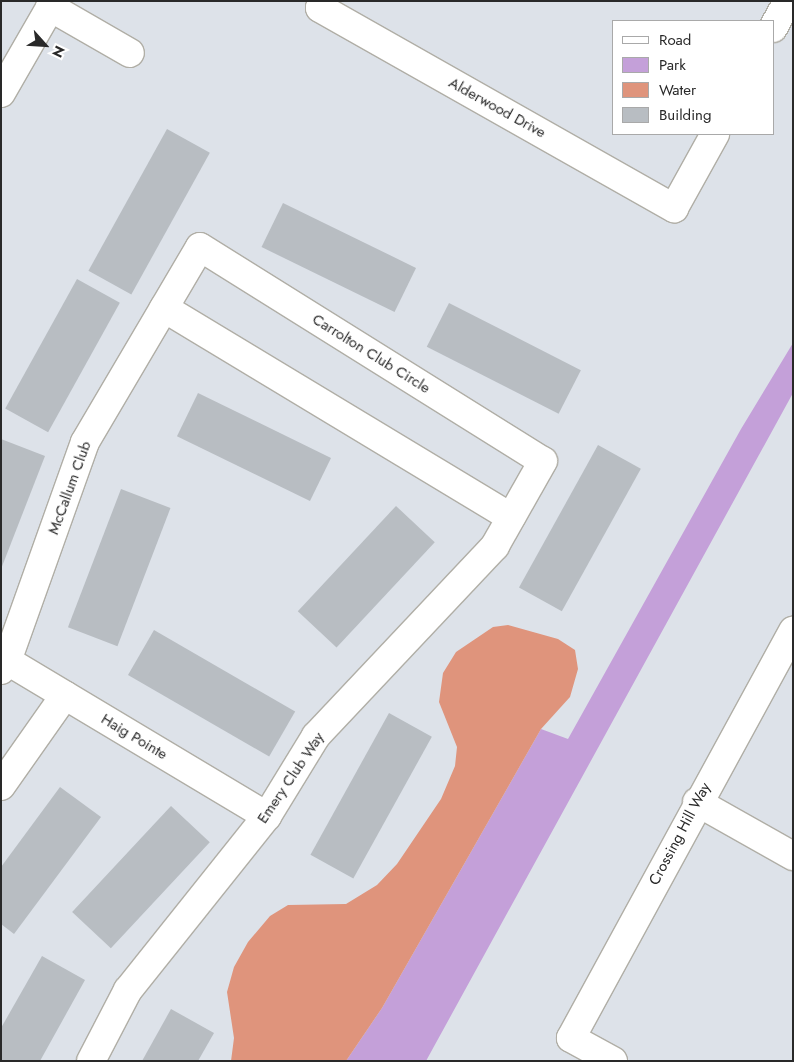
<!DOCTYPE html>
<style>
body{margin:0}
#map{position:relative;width:794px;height:1062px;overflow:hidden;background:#dde2e9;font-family:Jost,sans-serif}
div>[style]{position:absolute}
.green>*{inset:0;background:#c4a0d9}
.water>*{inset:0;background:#df947c}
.building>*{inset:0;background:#b8bdc2;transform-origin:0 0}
.roads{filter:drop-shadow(1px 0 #b0aea6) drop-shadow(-1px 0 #b0aea6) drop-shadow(0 1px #b0aea6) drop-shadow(0 -1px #b0aea6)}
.minor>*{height:28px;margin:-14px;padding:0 14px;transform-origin:14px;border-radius:14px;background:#fff}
span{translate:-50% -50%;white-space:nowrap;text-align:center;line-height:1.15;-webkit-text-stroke:5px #fff;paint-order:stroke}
.street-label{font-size:15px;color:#292929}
.frame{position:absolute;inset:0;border:2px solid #292929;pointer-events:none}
.legend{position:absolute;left:612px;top:20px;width:162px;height:115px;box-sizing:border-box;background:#fff;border:1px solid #a9a9a9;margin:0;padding:6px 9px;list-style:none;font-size:15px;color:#292929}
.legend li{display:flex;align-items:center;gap:10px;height:25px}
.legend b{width:25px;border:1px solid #a9a9a9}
.north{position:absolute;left:20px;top:20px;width:50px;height:50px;-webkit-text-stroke:4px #fff;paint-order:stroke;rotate:116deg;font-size:14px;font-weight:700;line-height:20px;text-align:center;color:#292929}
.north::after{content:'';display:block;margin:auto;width:18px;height:22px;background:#292929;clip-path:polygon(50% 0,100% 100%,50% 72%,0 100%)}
</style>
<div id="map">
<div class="green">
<div style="clip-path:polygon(793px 343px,793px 393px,426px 1061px,346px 1061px,382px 1008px,541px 729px,568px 739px,741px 429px)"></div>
</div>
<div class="water">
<div style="clip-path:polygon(508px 625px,558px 639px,575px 650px,578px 669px,570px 697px,541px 729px,382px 1008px,346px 1061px,231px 1061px,234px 1038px,227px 992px,234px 967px,248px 942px,270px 916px,288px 905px,346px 904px,377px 885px,397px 864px,441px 799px,455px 766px,457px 747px,439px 702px,443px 673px,456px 652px,493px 627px)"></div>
</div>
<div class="building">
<div style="left:167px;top:129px;width:49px;height:162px;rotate:29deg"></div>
<div style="left:283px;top:203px;width:148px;height:49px;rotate:26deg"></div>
<div style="left:77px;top:279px;width:49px;height:148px;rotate:29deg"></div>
<div style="left:449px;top:303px;width:148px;height:49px;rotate:27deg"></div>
<div style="left:198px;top:393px;width:148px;height:48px;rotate:26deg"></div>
<div style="clip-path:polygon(1px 439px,45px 456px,1px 569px)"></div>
<div style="left:598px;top:445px;width:49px;height:163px;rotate:29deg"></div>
<div style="left:121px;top:489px;width:53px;height:148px;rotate:21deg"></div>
<div style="left:396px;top:506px;width:53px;height:144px;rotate:43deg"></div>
<div style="left:154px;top:630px;width:163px;height:52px;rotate:30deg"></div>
<div style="left:389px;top:713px;width:49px;height:162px;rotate:29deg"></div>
<div style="clip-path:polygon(60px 787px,101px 817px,14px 934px,1px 924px,1px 867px)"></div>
<div style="left:171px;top:806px;width:53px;height:145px;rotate:43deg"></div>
<div style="clip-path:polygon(42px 956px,85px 980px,40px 1061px,1px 1061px,1px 1028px)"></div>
<div style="clip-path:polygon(171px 1009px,214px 1033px,198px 1061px,142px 1061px)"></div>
</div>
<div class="roads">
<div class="minor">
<div style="left:324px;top:1px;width:8px;rotate:120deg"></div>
<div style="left:320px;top:8px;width:407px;rotate:29.5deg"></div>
<div style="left:674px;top:208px;width:85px;rotate:-61deg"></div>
<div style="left:50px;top:7px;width:92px;rotate:29.9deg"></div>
<div style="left:773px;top:28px;width:31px;rotate:-61deg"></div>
<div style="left:1px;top:93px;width:106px;rotate:-60.1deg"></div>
<div style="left:164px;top:308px;width:405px;rotate:31.1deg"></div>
<div style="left:1px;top:657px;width:310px;rotate:30.9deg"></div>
<div style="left:1px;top:670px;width:11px;rotate:-56deg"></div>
<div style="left:7px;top:661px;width:232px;rotate:-70.4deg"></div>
<div style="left:85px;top:442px;width:226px;rotate:-59.5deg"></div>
<div style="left:200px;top:247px;width:404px;rotate:32deg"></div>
<div style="left:543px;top:461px;width:98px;rotate:119.5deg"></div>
<div style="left:495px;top:546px;width:261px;rotate:133.3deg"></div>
<div style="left:316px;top:736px;width:94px;rotate:121.5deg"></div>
<div style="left:267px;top:816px;width:223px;rotate:128.6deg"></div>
<div style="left:128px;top:990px;width:80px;rotate:117.5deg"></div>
<div style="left:1px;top:786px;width:111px;rotate:-54.9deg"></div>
<div style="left:697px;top:802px;width:110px;rotate:29.4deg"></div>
<div style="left:613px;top:1061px;width:48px;rotate:-151.3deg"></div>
<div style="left:571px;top:1038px;width:464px;rotate:-61.4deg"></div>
</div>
</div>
<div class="street-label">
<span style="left:497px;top:108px;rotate:29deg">Alderwood Drive</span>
<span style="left:371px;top:354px;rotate:32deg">Carrolton Club Circle</span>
<span style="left:70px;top:488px;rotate:-70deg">McCallum Club</span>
<span style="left:134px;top:737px;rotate:31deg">Haig Pointe</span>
<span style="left:291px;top:778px;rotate:-56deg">Emery Club Way</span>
<span style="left:680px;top:834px;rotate:-62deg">Crossing Hill Way</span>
</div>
<div class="frame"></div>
<ul class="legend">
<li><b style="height:6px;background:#fff"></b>Road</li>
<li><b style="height:14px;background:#c4a0d9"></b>Park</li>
<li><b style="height:14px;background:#df947c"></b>Water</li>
<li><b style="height:14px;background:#b8bdc2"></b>Building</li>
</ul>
<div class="north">N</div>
</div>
